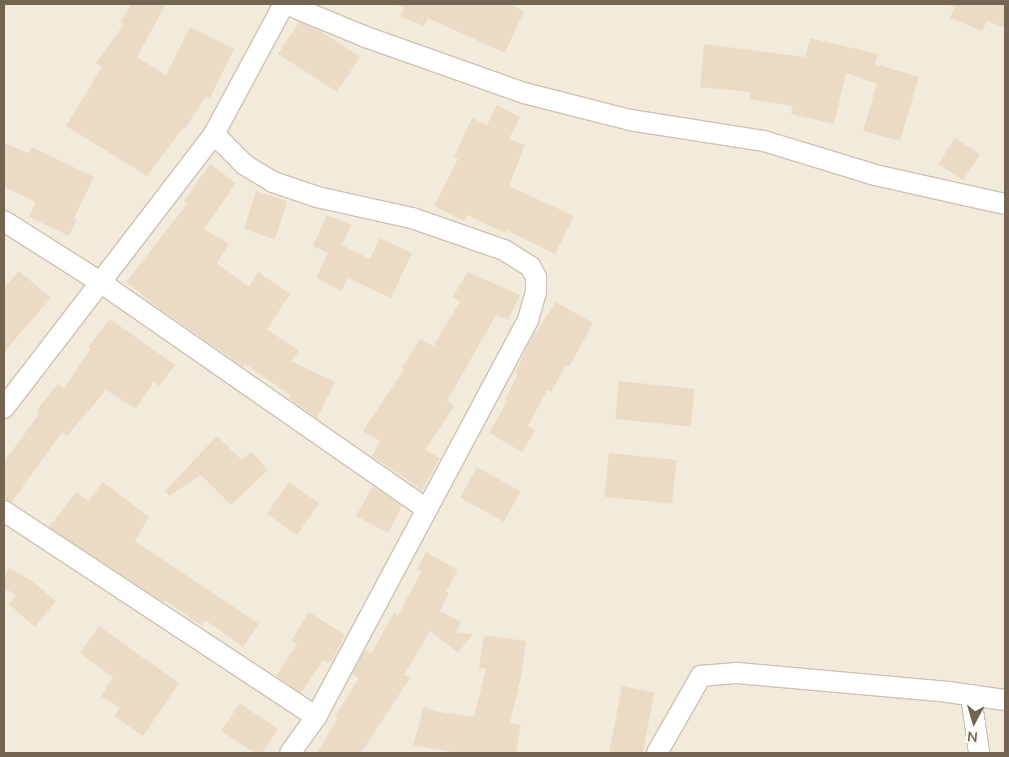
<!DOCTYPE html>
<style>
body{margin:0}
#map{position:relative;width:1009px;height:757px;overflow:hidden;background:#fbf8ed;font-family:Mulish,sans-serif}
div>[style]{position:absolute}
.residential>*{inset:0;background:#f2ebdc;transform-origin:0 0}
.building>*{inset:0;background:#ebdbc5;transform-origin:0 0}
.roads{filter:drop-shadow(1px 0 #ccc3b3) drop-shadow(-1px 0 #ccc3b3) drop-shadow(0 1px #ccc3b3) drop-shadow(0 -1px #ccc3b3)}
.minor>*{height:20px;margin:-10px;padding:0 10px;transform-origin:10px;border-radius:10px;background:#fff}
span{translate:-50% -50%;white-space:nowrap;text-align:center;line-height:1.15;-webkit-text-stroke:4.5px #fefbf3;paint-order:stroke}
.frame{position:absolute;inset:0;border:5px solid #746452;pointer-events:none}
.north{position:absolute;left:949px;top:697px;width:50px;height:50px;-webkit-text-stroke:4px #fefbf3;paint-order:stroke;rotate:186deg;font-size:14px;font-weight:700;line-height:20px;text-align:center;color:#746452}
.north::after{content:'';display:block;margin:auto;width:18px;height:22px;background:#746452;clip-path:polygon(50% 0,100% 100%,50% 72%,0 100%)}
</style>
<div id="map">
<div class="residential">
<div style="left:4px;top:4px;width:1001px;height:749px"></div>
</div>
<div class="building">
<div style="clip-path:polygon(131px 4px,166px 4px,137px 57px,166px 75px,190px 27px,234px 49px,210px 98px,206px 96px,185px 129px,183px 128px,147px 176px,66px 126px,102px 67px,96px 63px,124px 24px,121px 22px)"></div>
<div style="clip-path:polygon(395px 4px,508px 4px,524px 11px,505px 53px,428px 18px,424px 26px,400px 16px,404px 8px)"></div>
<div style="clip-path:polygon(947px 4px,1005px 4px,1005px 28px,987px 21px,982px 31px,950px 18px,954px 7px)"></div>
<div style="clip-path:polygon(299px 22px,319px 30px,360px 57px,337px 92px,278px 54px)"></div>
<div style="clip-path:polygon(810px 38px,878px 54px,875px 64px,919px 77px,900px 141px,863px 131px,877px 84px,846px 73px,834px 124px,791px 114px,793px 106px,749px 99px,750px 92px,700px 87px,704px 44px,805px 57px)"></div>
<div style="clip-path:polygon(497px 105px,520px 117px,509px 139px,525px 145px,509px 186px,574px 216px,555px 254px,506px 230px,505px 233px,467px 215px,464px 221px,434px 206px,458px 159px,454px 157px,472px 118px,487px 125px)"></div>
<div style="left:955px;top:138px;width:30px;height:31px;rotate:33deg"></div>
<div style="clip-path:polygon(4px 143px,28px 153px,32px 147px,94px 177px,74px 218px,77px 220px,69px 236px,29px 217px,36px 202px,4px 187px)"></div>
<div style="clip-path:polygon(210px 164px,236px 183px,204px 229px,229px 244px,217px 263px,249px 287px,258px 272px,290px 294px,267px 329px,299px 351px,291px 361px,335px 382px,317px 418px,288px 398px,290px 395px,245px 364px,243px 367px,235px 361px,157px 307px,126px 282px,188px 203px,184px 201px)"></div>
<div style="left:256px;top:191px;width:33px;height:40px;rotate:18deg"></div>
<div style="clip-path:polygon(327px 215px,351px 225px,342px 245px,370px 259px,380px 238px,412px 253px,391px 298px,348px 278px,342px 291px,316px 278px,328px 253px,313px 246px)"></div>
<div style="clip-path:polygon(19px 271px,51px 298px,4px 352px,4px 288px)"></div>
<div style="clip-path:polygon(468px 272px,520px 295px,508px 320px,496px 315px,447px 401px,454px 406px,425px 450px,440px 458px,422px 490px,372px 456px,380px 441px,363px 431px,404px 369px,402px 368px,420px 339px,433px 346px,460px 302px,452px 297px)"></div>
<div style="clip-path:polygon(556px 302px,593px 323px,569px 367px,566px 365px,551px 392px,547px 390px,528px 426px,535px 430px,522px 452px,489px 433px,508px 400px,505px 399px,518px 374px,515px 373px,531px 339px)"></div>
<div style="clip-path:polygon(110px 319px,175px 365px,159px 386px,154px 381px,136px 409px,106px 390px,67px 436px,62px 432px,12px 502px,4px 499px,4px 462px,39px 414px,36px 411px,58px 384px,64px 389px,90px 349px,88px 347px)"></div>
<div style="left:619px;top:381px;width:76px;height:38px;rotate:6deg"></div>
<div style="clip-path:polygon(217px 436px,242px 460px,251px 451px,268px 470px,231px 505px,201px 475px,169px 496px,165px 491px)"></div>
<div style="left:609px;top:453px;width:68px;height:44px;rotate:6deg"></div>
<div style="left:477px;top:467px;width:50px;height:35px;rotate:29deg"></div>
<div style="clip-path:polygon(103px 482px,149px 517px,135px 541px,259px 624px,243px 647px,205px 620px,202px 626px,164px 600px,163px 602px,49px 527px,76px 492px,88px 501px)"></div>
<div style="left:289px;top:482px;width:37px;height:39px;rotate:35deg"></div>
<div style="clip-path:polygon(373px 486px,402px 506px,388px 533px,356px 516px)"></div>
<div style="clip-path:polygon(426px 552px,458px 570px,446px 591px,449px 593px,440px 611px,461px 622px,456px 632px,473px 634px,458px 653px,430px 631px,404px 675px,410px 678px,361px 753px,317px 753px,338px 718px,335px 716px,359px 678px,352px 674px,365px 650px,371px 654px,394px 613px,398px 615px,422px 571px,417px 569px)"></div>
<div style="clip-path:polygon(9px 568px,33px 582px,56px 601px,35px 627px,9px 604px,16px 595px,4px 588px,4px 577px)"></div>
<div style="clip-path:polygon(309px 612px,345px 635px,332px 661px,330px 660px,328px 663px,323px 660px,301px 693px,276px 676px,297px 644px,291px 641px)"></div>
<div style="clip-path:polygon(99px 626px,179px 683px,143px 736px,114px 716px,120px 708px,101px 696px,113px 677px,80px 653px)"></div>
<div style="clip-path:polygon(484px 635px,526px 641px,521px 677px,510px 723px,521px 725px,516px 753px,458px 753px,413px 745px,424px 706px,434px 711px,474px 717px,486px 669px,479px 668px)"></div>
<div style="left:622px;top:686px;width:33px;height:68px;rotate:11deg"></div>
<div style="clip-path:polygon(240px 703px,278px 729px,262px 753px,255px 753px,221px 731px)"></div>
</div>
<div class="roads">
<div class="minor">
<div style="left:286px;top:4px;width:87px;rotate:22.4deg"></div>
<div style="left:366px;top:37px;width:168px;rotate:19.5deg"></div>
<div style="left:524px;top:93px;width:109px;rotate:14.3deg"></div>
<div style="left:630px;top:120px;width:136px;rotate:8.9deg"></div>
<div style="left:764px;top:141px;width:116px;rotate:17deg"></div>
<div style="left:875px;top:175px;width:133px;rotate:12.6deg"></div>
<div style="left:214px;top:134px;width:44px;rotate:45deg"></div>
<div style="left:245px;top:165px;width:33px;rotate:31deg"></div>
<div style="left:273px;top:182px;width:46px;rotate:18.8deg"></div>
<div style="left:317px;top:197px;width:97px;rotate:12.5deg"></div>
<div style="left:412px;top:218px;width:97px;rotate:19.2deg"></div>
<div style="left:504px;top:250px;width:31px;rotate:32deg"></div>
<div style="left:530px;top:266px;width:13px;rotate:61deg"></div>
<div style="left:536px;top:277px;width:15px;rotate:90deg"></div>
<div style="left:536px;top:292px;width:29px;rotate:106deg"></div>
<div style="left:528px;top:320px;width:450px;rotate:118.1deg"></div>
<div style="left:316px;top:717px;width:44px;rotate:125.8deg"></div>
<div style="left:4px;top:221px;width:114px;rotate:32.4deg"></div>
<div style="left:100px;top:282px;width:398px;rotate:34.8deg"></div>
<div style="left:4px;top:408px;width:345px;rotate:-52.5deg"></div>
<div style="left:214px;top:134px;width:148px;rotate:-61.7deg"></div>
<div style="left:4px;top:511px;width:374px;rotate:33.4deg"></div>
<div style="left:971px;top:695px;width:59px;rotate:82.1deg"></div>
<div style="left:657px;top:753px;width:89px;rotate:-60.3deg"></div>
<div style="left:701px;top:676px;width:36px;rotate:-5deg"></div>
<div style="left:737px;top:673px;width:212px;rotate:5.1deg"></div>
<div style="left:948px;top:692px;width:58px;rotate:8deg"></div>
</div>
</div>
<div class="frame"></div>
<div class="north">N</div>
</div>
